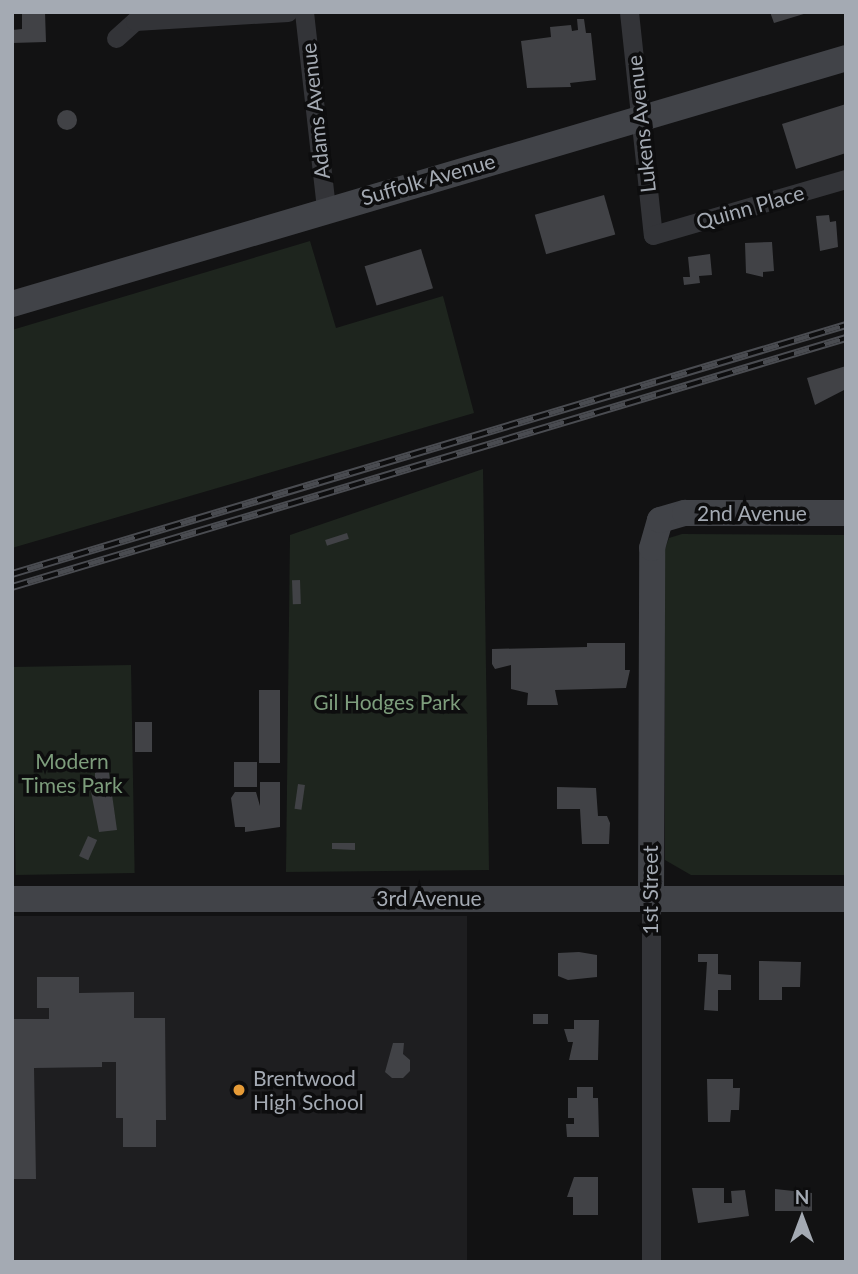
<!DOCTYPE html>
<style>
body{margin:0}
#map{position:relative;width:858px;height:1274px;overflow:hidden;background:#121213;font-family:Lato,sans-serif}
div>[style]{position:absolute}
.built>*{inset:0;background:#1e1e20;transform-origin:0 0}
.green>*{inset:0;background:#1e251e;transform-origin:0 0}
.building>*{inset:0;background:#414246;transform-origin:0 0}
.round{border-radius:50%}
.street>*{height:19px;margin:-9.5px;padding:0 9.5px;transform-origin:9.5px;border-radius:9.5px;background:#333438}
.secondary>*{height:26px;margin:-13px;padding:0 13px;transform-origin:13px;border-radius:13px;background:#414348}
.rail>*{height:8px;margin-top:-4px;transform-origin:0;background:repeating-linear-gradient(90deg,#0d0d0e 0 16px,#4a4c51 0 32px);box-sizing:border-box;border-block:2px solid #4a4c51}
.dots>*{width:19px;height:19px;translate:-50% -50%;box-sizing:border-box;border:4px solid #0d0d0e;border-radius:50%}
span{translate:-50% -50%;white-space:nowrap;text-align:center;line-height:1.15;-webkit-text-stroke:7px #0d0d0e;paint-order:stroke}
.street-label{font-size:21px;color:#a4aab3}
.park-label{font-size:21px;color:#7d9d7c}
.poi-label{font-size:21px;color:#a4aab3}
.left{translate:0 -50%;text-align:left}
.frame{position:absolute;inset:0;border:14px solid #a4aab3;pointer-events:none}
.north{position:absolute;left:767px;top:1183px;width:70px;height:70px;-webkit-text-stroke:5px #0d0d0e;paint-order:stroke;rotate:0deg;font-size:19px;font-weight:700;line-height:28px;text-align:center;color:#a4aab3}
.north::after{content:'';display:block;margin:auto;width:24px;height:32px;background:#a4aab3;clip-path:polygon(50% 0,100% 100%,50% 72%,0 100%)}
</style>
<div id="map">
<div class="built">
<div style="left:467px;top:916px;width:346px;height:455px;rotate:90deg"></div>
</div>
<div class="green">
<div style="clip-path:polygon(310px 241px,336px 328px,443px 296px,474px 413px,12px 548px,12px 330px)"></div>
<div style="clip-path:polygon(483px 469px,489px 870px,286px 872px,290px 535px)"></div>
<div style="clip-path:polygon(682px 534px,846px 535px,846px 875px,691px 875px,665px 860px,665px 549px,669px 538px)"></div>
<div style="left:131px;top:665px;width:208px;height:119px;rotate:89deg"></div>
</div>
<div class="building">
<div style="clip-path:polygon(22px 12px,45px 12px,46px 42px,12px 43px,12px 30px,22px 29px)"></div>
<div style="clip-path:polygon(770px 12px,807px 12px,807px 13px,774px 23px)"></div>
<div style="clip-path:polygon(577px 19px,584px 19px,586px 33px,591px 33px,596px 80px,570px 83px,571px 87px,527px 88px,521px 41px,551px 37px,550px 27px,571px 25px,572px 31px,578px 30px)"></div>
<div style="clip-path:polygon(846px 104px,846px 153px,796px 169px,782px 124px)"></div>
<div class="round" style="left:57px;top:110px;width:20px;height:20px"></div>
<div style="left:604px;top:195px;width:41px;height:72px;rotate:74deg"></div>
<div style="clip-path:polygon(829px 215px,830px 222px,836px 221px,838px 247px,820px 251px,816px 216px)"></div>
<div style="clip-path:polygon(772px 242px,774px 271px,763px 272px,763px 277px,746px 273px,745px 243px)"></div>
<div style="left:421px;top:249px;width:41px;height:59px;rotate:73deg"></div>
<div style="clip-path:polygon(710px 254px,712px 275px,699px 276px,700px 283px,684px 285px,683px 277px,690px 277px,688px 257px)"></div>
<div style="clip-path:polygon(846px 366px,846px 389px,815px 405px,807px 378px)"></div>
<div style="left:347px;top:533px;width:6px;height:23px;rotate:72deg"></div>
<div style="left:300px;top:580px;width:24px;height:8px;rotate:88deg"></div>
<div style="clip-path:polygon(587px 643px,625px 643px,625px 670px,630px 670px,626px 688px,555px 690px,558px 705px,527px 705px,528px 693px,511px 689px,511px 665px,495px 669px,492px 664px,492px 649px,587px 647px)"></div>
<div style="left:259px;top:690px;width:21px;height:73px"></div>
<div style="left:135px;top:722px;width:17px;height:30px"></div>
<div style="left:257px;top:762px;width:25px;height:23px;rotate:90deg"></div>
<div style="clip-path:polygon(108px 766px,117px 830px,99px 832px,90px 787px,95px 786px,95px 767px)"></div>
<div style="clip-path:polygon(260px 782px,280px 782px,280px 827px,245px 832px,245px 827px,235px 827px,231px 798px,235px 792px,256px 792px,260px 806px)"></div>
<div style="left:298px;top:784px;width:7px;height:25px;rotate:8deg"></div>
<div style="clip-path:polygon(557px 787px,596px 788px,598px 816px,607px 816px,610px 823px,609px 844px,582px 844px,580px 809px,557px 809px)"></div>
<div style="left:88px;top:836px;width:10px;height:22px;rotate:24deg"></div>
<div style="clip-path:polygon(332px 843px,355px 843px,355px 850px,332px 849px)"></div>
<div style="clip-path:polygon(579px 952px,597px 955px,597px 977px,568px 980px,558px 976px,558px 953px)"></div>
<div style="clip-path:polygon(698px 954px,718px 954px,718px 974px,731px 975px,731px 990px,718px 990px,718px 1011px,704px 1010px,707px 962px,698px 962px)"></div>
<div style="clip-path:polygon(759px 961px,801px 962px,800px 987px,782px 987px,782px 1000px,759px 1000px)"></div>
<div style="clip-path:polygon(37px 977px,79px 977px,79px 993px,134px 992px,134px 1018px,165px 1018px,166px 1120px,156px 1120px,156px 1147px,123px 1147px,123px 1118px,116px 1118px,116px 1062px,102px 1062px,102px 1067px,34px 1068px,36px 1179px,12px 1179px,12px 1019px,49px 1019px,49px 1008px,37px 1008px)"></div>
<div style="left:533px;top:1014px;width:15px;height:10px"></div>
<div style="clip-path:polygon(574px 1020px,599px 1020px,598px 1060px,569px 1060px,573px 1042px,568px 1042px,564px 1029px,574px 1029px)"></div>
<div style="clip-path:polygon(393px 1043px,404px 1043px,403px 1054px,410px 1060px,410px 1071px,403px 1078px,392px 1078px,385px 1072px)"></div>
<div style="clip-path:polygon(707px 1079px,733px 1079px,733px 1088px,740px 1088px,739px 1110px,731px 1110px,730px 1122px,708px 1122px)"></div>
<div style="clip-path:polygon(577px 1087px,593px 1087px,593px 1098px,598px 1098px,599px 1137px,567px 1137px,566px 1124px,574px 1124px,574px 1118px,568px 1118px,568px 1098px,577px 1098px)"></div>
<div style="clip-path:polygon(574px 1177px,598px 1177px,598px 1215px,573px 1215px,573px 1197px,567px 1197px)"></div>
<div style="clip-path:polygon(692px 1188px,724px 1188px,724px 1203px,732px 1203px,731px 1191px,745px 1190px,749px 1216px,698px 1223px)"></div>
<div style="clip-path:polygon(775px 1189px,812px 1193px,812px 1211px,775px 1211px)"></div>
</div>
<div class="street">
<div style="left:304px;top:12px;width:198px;rotate:83.6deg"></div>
<div style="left:629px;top:12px;width:224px;rotate:83.9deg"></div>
<div style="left:653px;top:235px;width:201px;rotate:-16.2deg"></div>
<div style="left:116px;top:38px;width:25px;rotate:-42deg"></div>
<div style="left:135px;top:21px;width:153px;rotate:-3.4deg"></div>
<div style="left:651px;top:899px;width:363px;rotate:90deg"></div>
</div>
<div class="secondary">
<div style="left:12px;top:304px;width:870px;rotate:-16.43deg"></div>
<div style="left:12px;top:899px;width:834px"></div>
<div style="left:651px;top:899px;width:351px;rotate:-89.8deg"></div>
<div style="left:652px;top:548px;width:29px;rotate:-74deg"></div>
<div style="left:660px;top:520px;width:26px;rotate:-16deg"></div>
<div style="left:685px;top:513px;width:161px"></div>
</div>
<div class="rail">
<div style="left:12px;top:574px;width:870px;rotate:-16.62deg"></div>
<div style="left:12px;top:587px;width:870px;rotate:-16.62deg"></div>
</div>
<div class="dots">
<div style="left:239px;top:1090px;background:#e69b37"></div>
</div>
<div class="street-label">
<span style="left:315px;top:111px;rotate:-96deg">Adams Avenue</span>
<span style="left:641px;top:124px;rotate:-96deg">Lukens Avenue</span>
<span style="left:428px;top:179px;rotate:-16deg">Suffolk Avenue</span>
<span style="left:750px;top:207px;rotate:-16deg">Quinn Place</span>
<span style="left:752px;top:513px">2nd Avenue</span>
<span style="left:650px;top:890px;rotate:-90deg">1st Street</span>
<span style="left:429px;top:898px">3rd Avenue</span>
</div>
<div class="park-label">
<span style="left:387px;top:702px">Gil Hodges Park</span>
<span style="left:72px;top:773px">Modern<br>Times Park</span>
</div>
<div class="poi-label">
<span class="left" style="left:253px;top:1090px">Brentwood<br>High School</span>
</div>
<div class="frame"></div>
<div class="north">N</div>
</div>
